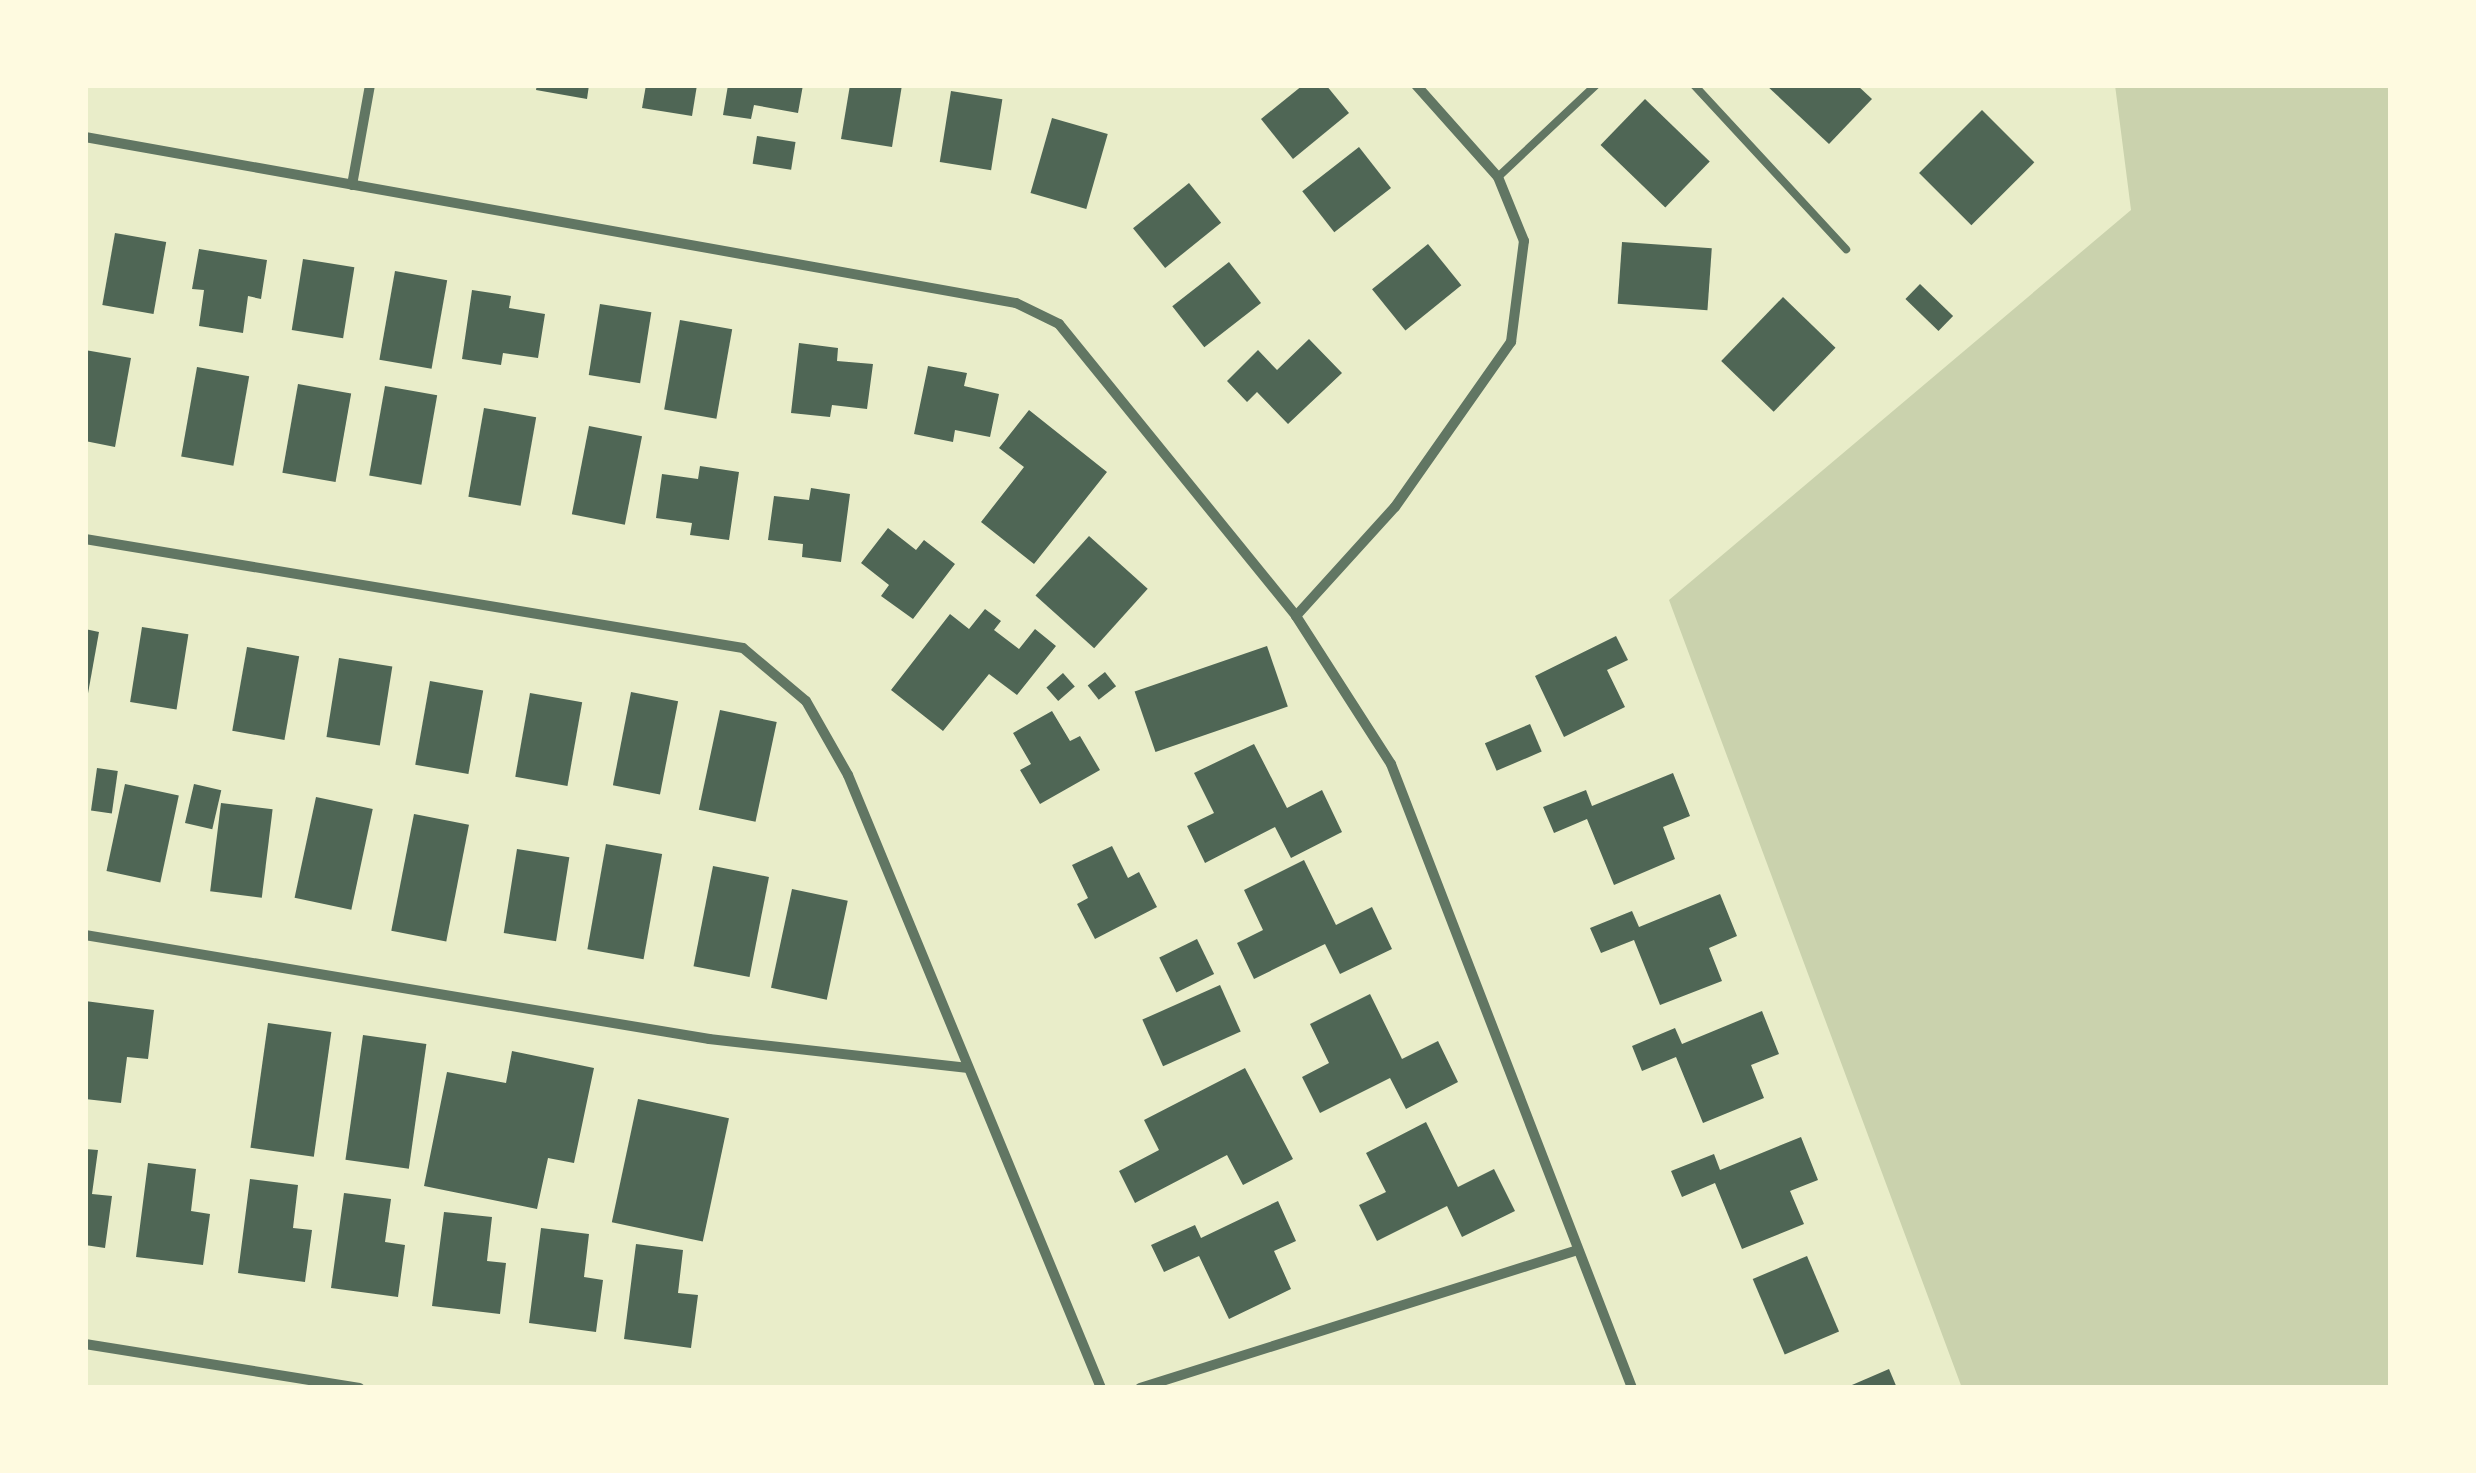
<!DOCTYPE html>
<style>
body{margin:0}
#map{position:relative;width:2476px;height:1473px;overflow:hidden;background:#e9edc9;font-family:"Playfair Display",serif}
div>[style]{position:absolute}
.green>*{inset:0;background:#cad2ad}
.building>*{inset:0;background:#4f6655;transform-origin:0 0}
.service>*{height:8px;margin:-4px;padding:0 4px;transform-origin:4px;border-radius:4px;background:#617663}
.minor>*{height:10px;margin:-5px;padding:0 5px;transform-origin:5px;border-radius:5px;background:#617663}
span{translate:-50% -50%;white-space:nowrap;text-align:center;line-height:1.15;-webkit-text-stroke:9px #fefae0;paint-order:stroke}
.frame{position:absolute;inset:0;border:88px solid #fefae0;pointer-events:none}
</style>
<div id="map">
<div class="green">
<div style="clip-path:polygon(2115px 85px,2391px 85px,2391px 1388px,1962px 1388px,1669px 600px,2131px 210px)"></div>
</div>
<div class="building">
<div style="clip-path:polygon(537px 85px,589px 85px,587px 99px,536px 90px)"></div>
<div style="clip-path:polygon(646px 85px,697px 85px,692px 116px,642px 108px)"></div>
<div style="clip-path:polygon(728px 85px,803px 85px,798px 113px,754px 105px,751px 119px,723px 115px)"></div>
<div style="clip-path:polygon(850px 85px,902px 85px,892px 147px,841px 139px)"></div>
<div style="clip-path:polygon(1303px 85px,1326px 85px,1349px 113px,1293px 159px,1261px 119px)"></div>
<div style="clip-path:polygon(1766px 85px,1857px 85px,1872px 99px,1829px 144px)"></div>
<div style="left:951px;top:91px;width:52px;height:72px;rotate:9deg"></div>
<div style="left:1645px;top:99px;width:90px;height:64px;rotate:44deg"></div>
<div style="left:1982px;top:110px;width:74px;height:89px;rotate:45deg"></div>
<div style="left:1052px;top:118px;width:58px;height:78px;rotate:16deg"></div>
<div style="left:757px;top:136px;width:39px;height:28px;rotate:9deg"></div>
<div style="left:1359px;top:147px;width:52px;height:72px;rotate:52deg"></div>
<div style="left:1189px;top:183px;width:51px;height:72px;rotate:51deg"></div>
<div style="left:115px;top:233px;width:52px;height:73px;rotate:10deg"></div>
<div style="left:1622px;top:242px;width:90px;height:62px;rotate:4deg"></div>
<div style="left:1428px;top:244px;width:53px;height:72px;rotate:51deg"></div>
<div style="clip-path:polygon(199px 249px,267px 260px,261px 299px,248px 296px,243px 333px,199px 326px,204px 290px,192px 289px)"></div>
<div style="left:303px;top:259px;width:52px;height:72px;rotate:9deg"></div>
<div style="left:1229px;top:262px;width:52px;height:72px;rotate:52deg"></div>
<div style="left:395px;top:271px;width:53px;height:90px;rotate:10deg"></div>
<div style="left:1920px;top:284px;width:46px;height:21px;rotate:44deg"></div>
<div style="clip-path:polygon(472px 290px,511px 296px,509px 308px,545px 314px,538px 358px,503px 353px,501px 365px,462px 359px)"></div>
<div style="left:1783px;top:297px;width:73px;height:89px;rotate:44deg"></div>
<div style="left:600px;top:304px;width:52px;height:72px;rotate:9deg"></div>
<div style="left:680px;top:320px;width:53px;height:91px;rotate:10deg"></div>
<div style="clip-path:polygon(1309px 339px,1342px 373px,1288px 424px,1257px 392px,1247px 402px,1227px 381px,1258px 350px,1277px 370px)"></div>
<div style="clip-path:polygon(799px 343px,838px 348px,837px 361px,873px 364px,867px 409px,832px 405px,830px 417px,791px 413px)"></div>
<div style="clip-path:polygon(85px 350px,131px 358px,115px 447px,85px 441px)"></div>
<div style="clip-path:polygon(928px 366px,967px 373px,964px 386px,999px 394px,990px 437px,955px 430px,953px 442px,914px 434px)"></div>
<div style="left:197px;top:367px;width:53px;height:91px;rotate:10deg"></div>
<div style="left:298px;top:384px;width:54px;height:90px;rotate:10deg"></div>
<div style="left:385px;top:386px;width:53px;height:91px;rotate:10deg"></div>
<div style="left:484px;top:408px;width:53px;height:90px;rotate:10deg"></div>
<div style="clip-path:polygon(1029px 410px,1107px 472px,1034px 564px,981px 522px,1024px 467px,999px 448px)"></div>
<div style="left:589px;top:426px;width:54px;height:90px;rotate:11deg"></div>
<div style="clip-path:polygon(700px 466px,739px 472px,729px 540px,690px 535px,692px 523px,656px 518px,662px 474px,698px 479px)"></div>
<div style="clip-path:polygon(811px 488px,850px 494px,841px 562px,802px 557px,803px 544px,768px 540px,774px 496px,809px 500px)"></div>
<div style="clip-path:polygon(888px 528px,916px 550px,924px 540px,955px 564px,913px 619px,881px 596px,889px 585px,861px 563px)"></div>
<div style="left:1089px;top:536px;width:79px;height:80px;rotate:42deg"></div>
<div style="clip-path:polygon(985px 609px,1001px 621px,994px 630px,1019px 649px,1035px 629px,1056px 646px,1017px 695px,989px 674px,943px 731px,891px 690px,950px 614px,969px 629px)"></div>
<div style="left:142px;top:627px;width:47px;height:76px;rotate:9deg"></div>
<div style="clip-path:polygon(85px 629px,99px 632px,87px 699px,85px 699px)"></div>
<div style="clip-path:polygon(1616px 636px,1628px 660px,1607px 670px,1625px 707px,1564px 737px,1535px 676px)"></div>
<div style="left:1267px;top:646px;width:64px;height:140px;rotate:71deg"></div>
<div style="left:247px;top:647px;width:53px;height:85px;rotate:10deg"></div>
<div style="left:339px;top:658px;width:54px;height:80px;rotate:9deg"></div>
<div style="left:1105px;top:672px;width:18px;height:22px;rotate:52deg"></div>
<div style="left:1063px;top:673px;width:18px;height:22px;rotate:49deg"></div>
<div style="left:430px;top:681px;width:54px;height:85px;rotate:10deg"></div>
<div style="left:631px;top:692px;width:48px;height:95px;rotate:11deg"></div>
<div style="left:530px;top:693px;width:53px;height:85px;rotate:10deg"></div>
<div style="left:720px;top:710px;width:58px;height:102px;rotate:12deg"></div>
<div style="clip-path:polygon(1052px 711px,1070px 741px,1080px 736px,1100px 770px,1040px 804px,1020px 770px,1031px 764px,1013px 733px)"></div>
<div style="left:1530px;top:724px;width:30px;height:49px;rotate:67deg"></div>
<div style="clip-path:polygon(1254px 744px,1287px 808px,1322px 790px,1342px 832px,1291px 858px,1275px 827px,1205px 863px,1187px 826px,1214px 813px,1194px 773px)"></div>
<div style="left:97px;top:768px;width:21px;height:43px;rotate:8deg"></div>
<div style="clip-path:polygon(1673px 773px,1690px 816px,1663px 827px,1675px 859px,1614px 885px,1587px 819px,1554px 833px,1543px 807px,1586px 790px,1592px 806px)"></div>
<div style="left:125px;top:784px;width:55px;height:89px;rotate:12deg"></div>
<div style="left:194px;top:784px;width:28px;height:40px;rotate:13deg"></div>
<div style="left:316px;top:797px;width:58px;height:103px;rotate:12deg"></div>
<div style="left:221px;top:803px;width:52px;height:89px;rotate:7deg"></div>
<div style="left:414px;top:814px;width:56px;height:119px;rotate:11deg"></div>
<div style="left:606px;top:844px;width:57px;height:107px;rotate:10deg"></div>
<div style="clip-path:polygon(1112px 846px,1128px 878px,1139px 872px,1157px 907px,1095px 939px,1077px 904px,1088px 898px,1072px 865px)"></div>
<div style="left:517px;top:849px;width:53px;height:85px;rotate:9deg"></div>
<div style="clip-path:polygon(1304px 860px,1336px 925px,1372px 907px,1392px 949px,1340px 974px,1325px 944px,1254px 979px,1237px 943px,1263px 930px,1244px 890px)"></div>
<div style="left:713px;top:866px;width:57px;height:102px;rotate:11deg"></div>
<div style="left:792px;top:889px;width:57px;height:101px;rotate:12deg"></div>
<div style="clip-path:polygon(1720px 894px,1737px 936px,1709px 948px,1722px 981px,1660px 1005px,1634px 940px,1601px 953px,1590px 928px,1632px 911px,1639px 927px)"></div>
<div style="left:1197px;top:939px;width:39px;height:42px;rotate:64deg"></div>
<div style="left:1220px;top:985px;width:51px;height:85px;rotate:66deg"></div>
<div style="clip-path:polygon(1370px 994px,1402px 1059px,1438px 1041px,1458px 1082px,1406px 1109px,1390px 1078px,1320px 1113px,1302px 1077px,1329px 1063px,1310px 1024px)"></div>
<div style="clip-path:polygon(85px 1001px,154px 1010px,148px 1059px,127px 1057px,121px 1103px,85px 1099px)"></div>
<div style="clip-path:polygon(1762px 1011px,1779px 1054px,1751px 1065px,1764px 1098px,1703px 1123px,1676px 1057px,1642px 1071px,1632px 1046px,1675px 1028px,1682px 1044px)"></div>
<div style="left:268px;top:1023px;width:64px;height:126px;rotate:8deg"></div>
<div style="left:363px;top:1035px;width:64px;height:126px;rotate:8deg"></div>
<div style="clip-path:polygon(512px 1051px,594px 1068px,574px 1163px,548px 1158px,537px 1209px,424px 1186px,447px 1072px,506px 1083px)"></div>
<div style="clip-path:polygon(1245px 1068px,1293px 1159px,1243px 1185px,1227px 1155px,1135px 1203px,1119px 1171px,1159px 1150px,1144px 1120px)"></div>
<div style="left:638px;top:1099px;width:93px;height:126px;rotate:12deg"></div>
<div style="clip-path:polygon(1426px 1122px,1458px 1187px,1494px 1169px,1515px 1211px,1462px 1237px,1447px 1206px,1377px 1241px,1359px 1205px,1386px 1192px,1366px 1153px)"></div>
<div style="clip-path:polygon(1801px 1137px,1818px 1180px,1790px 1191px,1804px 1224px,1742px 1249px,1715px 1183px,1682px 1197px,1671px 1171px,1714px 1154px,1720px 1170px)"></div>
<div style="clip-path:polygon(85px 1149px,98px 1150px,92px 1194px,112px 1196px,105px 1248px,85px 1245px)"></div>
<div style="clip-path:polygon(148px 1163px,196px 1169px,191px 1211px,210px 1214px,203px 1265px,136px 1257px)"></div>
<div style="clip-path:polygon(250px 1179px,298px 1185px,293px 1228px,312px 1230px,305px 1282px,238px 1273px)"></div>
<div style="clip-path:polygon(344px 1193px,391px 1199px,385px 1242px,405px 1245px,398px 1297px,331px 1288px)"></div>
<div style="clip-path:polygon(1278px 1201px,1296px 1241px,1274px 1251px,1291px 1289px,1229px 1319px,1199px 1256px,1164px 1272px,1151px 1245px,1195px 1225px,1201px 1238px)"></div>
<div style="clip-path:polygon(444px 1212px,492px 1217px,487px 1261px,506px 1263px,500px 1314px,432px 1306px)"></div>
<div style="clip-path:polygon(541px 1228px,589px 1234px,584px 1277px,603px 1280px,596px 1332px,529px 1323px)"></div>
<div style="clip-path:polygon(636px 1244px,683px 1250px,678px 1293px,698px 1295px,691px 1348px,624px 1339px)"></div>
<div style="left:1807px;top:1256px;width:82px;height:59px;rotate:67deg"></div>
<div style="clip-path:polygon(1889px 1369px,1897px 1388px,1845px 1388px)"></div>
</div>
<div class="service">
<div style="left:1694px;top:85px;width:224px;rotate:47.2deg"></div>
<div style="left:1498px;top:177px;width:134px;rotate:-43.2deg"></div>
</div>
<div class="minor">
<div style="left:85px;top:137px;width:946px;rotate:10.11deg"></div>
<div style="left:1016px;top:303px;width:48px;rotate:26deg"></div>
<div style="left:1059px;top:324px;width:376px;rotate:50.9deg"></div>
<div style="left:1296px;top:616px;width:176px;rotate:57.3deg"></div>
<div style="left:1391px;top:764px;width:669px;rotate:68.88deg"></div>
<div style="left:352px;top:185px;width:102px;rotate:-79.8deg"></div>
<div style="left:85px;top:539px;width:667px;rotate:9.41deg"></div>
<div style="left:743px;top:648px;width:82px;rotate:40.1deg"></div>
<div style="left:806px;top:701px;width:85px;rotate:60.4deg"></div>
<div style="left:848px;top:775px;width:663px;rotate:67.57deg"></div>
<div style="left:1296px;top:616px;width:147px;rotate:-47.8deg"></div>
<div style="left:1395px;top:507px;width:202px;rotate:-54.9deg"></div>
<div style="left:1511px;top:342px;width:102px;rotate:-82.7deg"></div>
<div style="left:1524px;top:241px;width:69px;rotate:-112.1deg"></div>
<div style="left:1498px;top:177px;width:123px;rotate:-131.7deg"></div>
<div style="left:85px;top:935px;width:633px;rotate:9.46deg"></div>
<div style="left:709px;top:1039px;width:261px;rotate:6.4deg"></div>
<div style="left:85px;top:1344px;width:278px;rotate:9.1deg"></div>
<div style="left:1140px;top:1388px;width:459px;rotate:-17.5deg"></div>
</div>
<div class="frame"></div>
</div>
